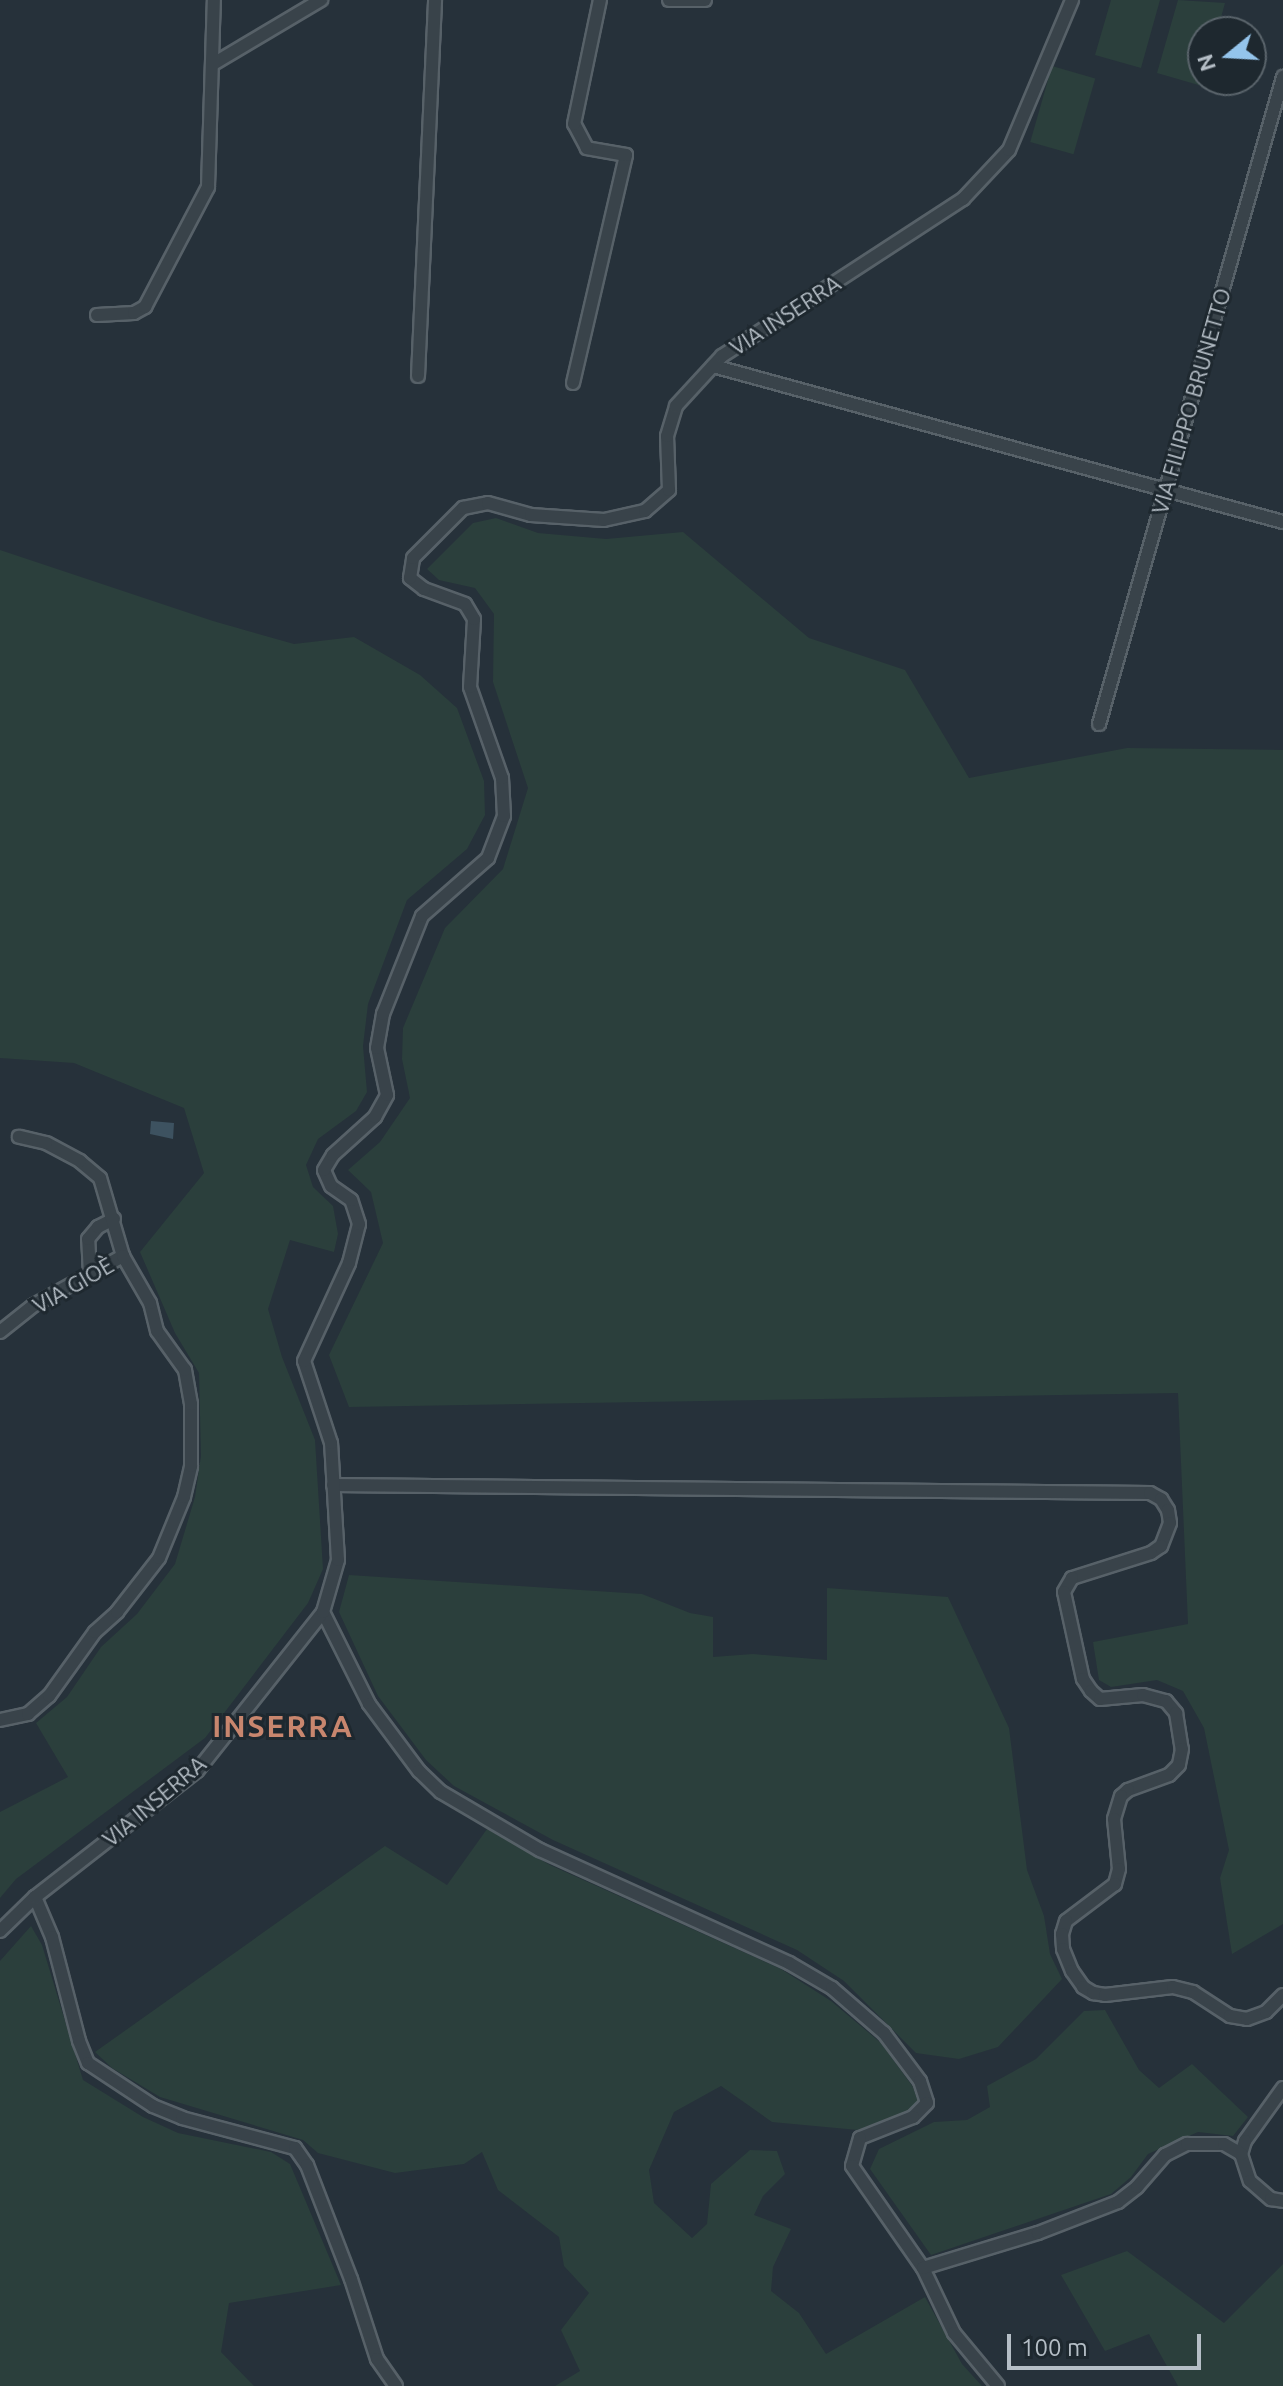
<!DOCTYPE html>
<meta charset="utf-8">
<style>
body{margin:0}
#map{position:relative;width:1283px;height:2386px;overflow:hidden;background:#26313a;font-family:Ubuntu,sans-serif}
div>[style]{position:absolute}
.green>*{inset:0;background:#2b3f3c;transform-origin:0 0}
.water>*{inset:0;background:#3d5260}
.roads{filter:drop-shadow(2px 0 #576168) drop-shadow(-2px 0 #576168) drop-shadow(0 2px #576168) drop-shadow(0 -2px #576168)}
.minor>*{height:12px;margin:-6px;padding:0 6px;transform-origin:6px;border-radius:6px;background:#39434a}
span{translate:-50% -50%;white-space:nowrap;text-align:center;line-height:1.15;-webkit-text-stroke:6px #1e282f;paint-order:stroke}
.street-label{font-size:22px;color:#b5bec6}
.district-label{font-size:30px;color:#c8866e;font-weight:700;letter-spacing:2px}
.north{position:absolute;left:1187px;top:16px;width:80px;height:80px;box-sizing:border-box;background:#1e282f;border:2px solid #5a646b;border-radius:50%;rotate:252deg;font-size:22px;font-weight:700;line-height:32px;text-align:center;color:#b5bec6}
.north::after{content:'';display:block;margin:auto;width:28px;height:36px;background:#94c4eb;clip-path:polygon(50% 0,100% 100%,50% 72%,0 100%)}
.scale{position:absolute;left:1007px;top:2334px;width:194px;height:36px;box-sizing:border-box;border:4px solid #b5bec6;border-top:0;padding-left:10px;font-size:24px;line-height:28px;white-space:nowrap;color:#b5bec6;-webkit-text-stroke:6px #1e282f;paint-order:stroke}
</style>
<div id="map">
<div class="green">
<div style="clip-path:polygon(1111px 0,1160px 0,1141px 68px,1095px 55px)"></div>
<div style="clip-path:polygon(1178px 0,1225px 3px,1217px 32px,1203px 32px,1202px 86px,1157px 73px)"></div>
<div style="left:1052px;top:66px;width:45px;height:79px;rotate:16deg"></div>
<div style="clip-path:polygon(496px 518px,538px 533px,606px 539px,683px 532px,809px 638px,905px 670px,969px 778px,1127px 748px,1283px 750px,1283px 1924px,1232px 1954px,1220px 1878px,1229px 1850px,1204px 1728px,1183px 1691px,1157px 1680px,1111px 1687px,1099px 1680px,1093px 1642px,1188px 1624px,1178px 1393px,349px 1407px,329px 1355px,383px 1243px,371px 1192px,348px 1170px,380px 1142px,410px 1098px,402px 1059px,403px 1028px,445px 928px,503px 869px,528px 788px,493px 682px,494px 614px,475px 588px,439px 580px,427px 569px,473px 523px)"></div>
<div style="clip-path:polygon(0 550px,213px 621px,294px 644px,354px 637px,420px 675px,457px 708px,484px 781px,485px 815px,467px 849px,407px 900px,368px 1004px,363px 1046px,367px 1092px,356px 1111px,318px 1139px,306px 1165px,313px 1187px,333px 1206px,338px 1234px,334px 1252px,290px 1240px,268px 1309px,282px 1357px,315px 1440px,323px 1569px,308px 1603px,205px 1738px,16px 1879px,0 1898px,0 1812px,68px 1777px,36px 1723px,67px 1697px,101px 1647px,137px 1614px,175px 1564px,195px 1497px,201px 1456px,199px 1373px,175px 1333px,140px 1252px,204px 1173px,184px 1108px,74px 1063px,0 1058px)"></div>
<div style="clip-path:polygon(349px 1575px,642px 1594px,690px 1613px,713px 1617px,713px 1657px,753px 1654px,827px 1660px,827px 1588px,948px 1597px,1009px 1728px,1027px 1870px,1044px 1916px,1050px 1954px,1062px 1979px,998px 2047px,959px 2059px,916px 2053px,844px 1981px,797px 1950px,553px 1840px,454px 1786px,426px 1760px,378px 1696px,339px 1612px)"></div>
<div style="clip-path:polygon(487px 1829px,550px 1865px,781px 1969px,831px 2001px,881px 2043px,913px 2087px,918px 2102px,913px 2109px,858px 2130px,772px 2122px,721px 2086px,674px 2112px,649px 2170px,654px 2203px,692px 2238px,707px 2224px,711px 2184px,750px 2150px,777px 2151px,785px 2174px,763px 2196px,754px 2215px,791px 2229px,773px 2267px,771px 2291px,799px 2313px,826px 2354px,925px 2297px,962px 2364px,982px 2386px,555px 2386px,580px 2371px,561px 2330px,589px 2293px,564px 2266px,559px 2237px,498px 2190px,482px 2152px,464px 2164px,395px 2173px,318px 2153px,303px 2140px,160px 2097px,112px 2068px,95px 2052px,385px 1846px,447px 1885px)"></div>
<div style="clip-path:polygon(31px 1926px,42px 1945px,83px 2080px,143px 2117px,178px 2133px,271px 2152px,290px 2164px,341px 2285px,229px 2303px,221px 2352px,254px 2386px,0 2386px,0 1961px)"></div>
<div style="clip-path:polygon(1105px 2010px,1139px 2070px,1159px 2088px,1192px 2064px,1248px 2117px,1233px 2136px,1198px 2132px,1148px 2154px,1131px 2177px,1111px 2194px,931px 2255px,870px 2169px,879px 2149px,934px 2122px,967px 2120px,990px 2107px,987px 2086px,1036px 2059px,1084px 2011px)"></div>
<div style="clip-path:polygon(1127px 2251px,1224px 2323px,1283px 2264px,1283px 2386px,1178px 2386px,1149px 2334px,1105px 2351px,1061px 2275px)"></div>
</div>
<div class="water">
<div style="clip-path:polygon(151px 1121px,174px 1123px,173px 1139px,150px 1134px)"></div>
</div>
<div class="roads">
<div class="minor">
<div style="left:669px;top:0;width:36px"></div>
<div style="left:213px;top:64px;width:126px;rotate:-30.7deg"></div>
<div style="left:97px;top:315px;width:37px;rotate:-3deg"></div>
<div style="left:134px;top:313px;width:13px;rotate:-29deg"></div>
<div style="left:145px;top:307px;width:136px;rotate:-62.3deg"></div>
<div style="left:208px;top:187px;width:187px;rotate:-88.2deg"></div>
<div style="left:713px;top:366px;width:591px;rotate:15.31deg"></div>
<div style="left:418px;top:376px;width:376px;rotate:-87.4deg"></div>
<div style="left:573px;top:383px;width:234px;rotate:-76.9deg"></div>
<div style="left:626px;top:155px;width:40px;rotate:-170deg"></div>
<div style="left:587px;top:148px;width:27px;rotate:-118deg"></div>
<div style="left:574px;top:124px;width:127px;rotate:-78.2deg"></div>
<div style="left:1099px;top:724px;width:673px;rotate:-74.12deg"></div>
<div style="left:90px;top:1274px;width:35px;rotate:-93deg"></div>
<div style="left:88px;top:1239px;width:16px;rotate:-50deg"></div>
<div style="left:98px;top:1227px;width:18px;rotate:-27deg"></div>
<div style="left:0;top:1332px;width:43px;rotate:-38.5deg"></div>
<div style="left:34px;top:1305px;width:102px;rotate:-28.8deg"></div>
<div style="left:123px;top:1256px;width:81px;rotate:-106.4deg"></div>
<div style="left:100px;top:1178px;width:26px;rotate:-140deg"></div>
<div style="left:80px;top:1161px;width:38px;rotate:-152deg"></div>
<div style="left:46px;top:1143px;width:28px;rotate:-167deg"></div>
<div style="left:333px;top:1485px;width:817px;rotate:0.56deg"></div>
<div style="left:1150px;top:1493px;width:13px;rotate:29deg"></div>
<div style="left:1161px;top:1499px;width:13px;rotate:58deg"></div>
<div style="left:1168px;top:1510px;width:13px;rotate:81deg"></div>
<div style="left:1170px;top:1523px;width:25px;rotate:111deg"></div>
<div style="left:1161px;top:1546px;width:12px;rotate:145deg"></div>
<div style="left:1151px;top:1553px;width:83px;rotate:162.4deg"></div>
<div style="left:1072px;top:1578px;width:16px;rotate:120deg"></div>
<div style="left:1064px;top:1592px;width:89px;rotate:77.7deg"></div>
<div style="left:1083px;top:1679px;width:14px;rotate:56deg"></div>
<div style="left:1091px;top:1691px;width:12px;rotate:42deg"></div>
<div style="left:1100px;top:1699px;width:43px;rotate:-5.3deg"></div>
<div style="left:1143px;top:1695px;width:24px;rotate:15deg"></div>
<div style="left:1166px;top:1701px;width:16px;rotate:50deg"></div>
<div style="left:1176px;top:1713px;width:36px;rotate:81deg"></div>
<div style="left:1182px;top:1749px;width:16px;rotate:101deg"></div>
<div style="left:1179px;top:1765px;width:14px;rotate:135deg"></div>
<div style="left:1169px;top:1775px;width:44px;rotate:159.9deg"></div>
<div style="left:1128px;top:1790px;width:9px;rotate:139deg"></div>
<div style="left:1121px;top:1796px;width:24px;rotate:107deg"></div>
<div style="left:1114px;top:1819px;width:50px;rotate:84.3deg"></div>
<div style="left:1119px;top:1869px;width:16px;rotate:105deg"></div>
<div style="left:1115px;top:1884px;width:61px;rotate:142.9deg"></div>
<div style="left:1066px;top:1921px;width:14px;rotate:107deg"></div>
<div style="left:1062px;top:1934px;width:15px;rotate:86deg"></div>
<div style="left:1063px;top:1949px;width:24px;rotate:68deg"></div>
<div style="left:1072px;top:1971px;width:19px;rotate:55deg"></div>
<div style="left:1083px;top:1987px;width:12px;rotate:31deg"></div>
<div style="left:1093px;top:1993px;width:12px;rotate:9deg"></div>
<div style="left:1105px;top:1995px;width:68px;rotate:-6.7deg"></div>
<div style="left:1173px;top:1987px;width:21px;rotate:14deg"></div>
<div style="left:1193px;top:1992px;width:44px;rotate:33deg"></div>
<div style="left:1230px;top:2016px;width:17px;rotate:10deg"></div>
<div style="left:1247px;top:2019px;width:20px;rotate:-20deg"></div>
<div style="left:1266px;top:2012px;width:24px;rotate:-45deg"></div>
<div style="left:323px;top:1612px;width:103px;rotate:63.4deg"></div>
<div style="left:369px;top:1704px;width:84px;rotate:53.3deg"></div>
<div style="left:419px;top:1771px;width:30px;rotate:44deg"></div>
<div style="left:441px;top:1792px;width:115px;rotate:30.4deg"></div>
<div style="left:540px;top:1850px;width:273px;rotate:24.4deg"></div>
<div style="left:789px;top:1963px;width:50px;rotate:30.2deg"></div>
<div style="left:832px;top:1988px;width:69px;rotate:40.9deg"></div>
<div style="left:884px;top:2033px;width:60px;rotate:53.1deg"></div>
<div style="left:920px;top:2081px;width:23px;rotate:72deg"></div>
<div style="left:927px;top:2103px;width:20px;rotate:135deg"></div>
<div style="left:913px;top:2117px;width:57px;rotate:158.4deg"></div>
<div style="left:860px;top:2138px;width:29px;rotate:106deg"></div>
<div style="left:852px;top:2166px;width:124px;rotate:55.2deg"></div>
<div style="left:923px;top:2268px;width:72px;rotate:64.5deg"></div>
<div style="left:954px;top:2333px;width:69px;rotate:50.3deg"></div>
<div style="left:0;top:1720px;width:29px;rotate:-12deg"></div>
<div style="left:28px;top:1714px;width:28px;rotate:-41deg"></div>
<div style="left:49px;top:1696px;width:79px;rotate:-54.3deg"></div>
<div style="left:95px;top:1632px;width:30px;rotate:-42deg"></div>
<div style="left:117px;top:1612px;width:68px;rotate:-52.1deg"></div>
<div style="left:159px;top:1558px;width:66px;rotate:-67.7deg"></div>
<div style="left:184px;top:1497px;width:32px;rotate:-77deg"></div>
<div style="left:191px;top:1466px;width:62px;rotate:-90deg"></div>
<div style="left:191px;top:1404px;width:35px;rotate:-100deg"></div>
<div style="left:185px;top:1370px;width:48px;rotate:-125.7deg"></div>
<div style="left:157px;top:1331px;width:29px;rotate:-104deg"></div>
<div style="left:150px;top:1303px;width:54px;rotate:-119.9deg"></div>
<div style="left:35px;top:1897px;width:43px;rotate:67deg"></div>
<div style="left:52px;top:1937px;width:107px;rotate:75.4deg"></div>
<div style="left:79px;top:2041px;width:24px;rotate:68deg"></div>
<div style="left:88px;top:2063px;width:78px;rotate:33.5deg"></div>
<div style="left:153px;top:2106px;width:31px;rotate:22deg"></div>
<div style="left:182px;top:2118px;width:117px;rotate:14.9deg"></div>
<div style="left:295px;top:2148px;width:21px;rotate:55deg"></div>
<div style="left:307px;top:2165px;width:122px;rotate:68.9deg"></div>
<div style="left:351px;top:2279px;width:84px;rotate:72deg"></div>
<div style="left:377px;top:2359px;width:33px;rotate:55deg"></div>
<div style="left:0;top:1931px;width:49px;rotate:-44.2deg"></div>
<div style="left:35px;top:1897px;width:205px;rotate:-37.9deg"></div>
<div style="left:197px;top:1771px;width:203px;rotate:-51.6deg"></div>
<div style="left:323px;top:1612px;width:54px;rotate:-73.9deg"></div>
<div style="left:338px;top:1560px;width:117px;rotate:-93.4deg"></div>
<div style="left:331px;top:1443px;width:86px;rotate:-108.2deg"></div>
<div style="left:304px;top:1361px;width:108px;rotate:-65.3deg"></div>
<div style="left:349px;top:1263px;width:40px;rotate:-75.6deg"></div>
<div style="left:359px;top:1224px;width:25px;rotate:-108deg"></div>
<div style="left:351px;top:1200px;width:24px;rotate:-145deg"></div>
<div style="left:331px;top:1186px;width:17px;rotate:-114deg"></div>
<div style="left:324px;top:1170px;width:17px;rotate:-59deg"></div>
<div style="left:333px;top:1155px;width:57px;rotate:-42.1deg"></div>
<div style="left:375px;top:1117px;width:25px;rotate:-61deg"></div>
<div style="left:387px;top:1095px;width:48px;rotate:-102deg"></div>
<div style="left:377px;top:1048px;width:35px;rotate:-80deg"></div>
<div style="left:383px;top:1014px;width:105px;rotate:-68.3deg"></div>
<div style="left:422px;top:916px;width:88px;rotate:-41.3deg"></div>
<div style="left:488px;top:858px;width:45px;rotate:-69.1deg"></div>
<div style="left:504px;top:816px;width:38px;rotate:-93deg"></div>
<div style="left:502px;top:778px;width:96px;rotate:-109.4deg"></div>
<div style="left:470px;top:687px;width:68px;rotate:-86.6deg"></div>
<div style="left:474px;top:619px;width:17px;rotate:-121deg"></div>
<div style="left:465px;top:604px;width:44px;rotate:-159.9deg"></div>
<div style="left:424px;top:589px;width:18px;rotate:-142deg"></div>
<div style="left:410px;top:578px;width:20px;rotate:-81deg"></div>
<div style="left:413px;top:558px;width:71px;rotate:-45deg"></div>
<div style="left:463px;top:508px;width:25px;rotate:-11deg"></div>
<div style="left:488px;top:503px;width:45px;rotate:15.6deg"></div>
<div style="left:531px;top:515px;width:73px;rotate:3.9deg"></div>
<div style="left:604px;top:520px;width:42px;rotate:-12.4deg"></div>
<div style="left:645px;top:511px;width:32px;rotate:-41deg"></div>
<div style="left:669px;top:490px;width:54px;rotate:-92.1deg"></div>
<div style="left:667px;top:436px;width:31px;rotate:-73deg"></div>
<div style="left:676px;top:406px;width:68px;rotate:-47.4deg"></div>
<div style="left:722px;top:356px;width:288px;rotate:-33.1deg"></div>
<div style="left:963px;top:199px;width:67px;rotate:-46.8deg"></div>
<div style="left:1009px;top:150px;width:163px;rotate:-67.2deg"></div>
<div style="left:1283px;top:2088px;width:65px;rotate:125.6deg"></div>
<div style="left:1245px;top:2141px;width:14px;rotate:107deg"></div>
<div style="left:1241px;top:2154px;width:28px;rotate:72deg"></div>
<div style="left:1250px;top:2181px;width:28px;rotate:41deg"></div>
<div style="left:1271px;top:2199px;width:12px;rotate:9deg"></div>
<div style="left:923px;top:2268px;width:120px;rotate:-16.9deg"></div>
<div style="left:1038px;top:2233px;width:86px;rotate:-21.2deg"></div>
<div style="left:1118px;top:2202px;width:24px;rotate:-38deg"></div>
<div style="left:1137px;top:2187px;width:43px;rotate:-48.8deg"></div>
<div style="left:1165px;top:2155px;width:25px;rotate:-27deg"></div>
<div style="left:1187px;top:2144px;width:37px"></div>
<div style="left:1224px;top:2144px;width:20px;rotate:30deg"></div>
</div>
</div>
<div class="street-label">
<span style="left:785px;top:315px;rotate:-33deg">VIA INSERRA</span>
<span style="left:1191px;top:401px;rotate:-74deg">VIA FILIPPO BRUNETTO</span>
<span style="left:73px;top:1285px;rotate:-30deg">VIA GIOÈ</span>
<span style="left:154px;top:1801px;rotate:-40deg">VIA INSERRA</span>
</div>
<div class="district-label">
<span style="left:283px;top:1726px">INSERRA</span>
</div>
<div class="north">N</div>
<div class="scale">100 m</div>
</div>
